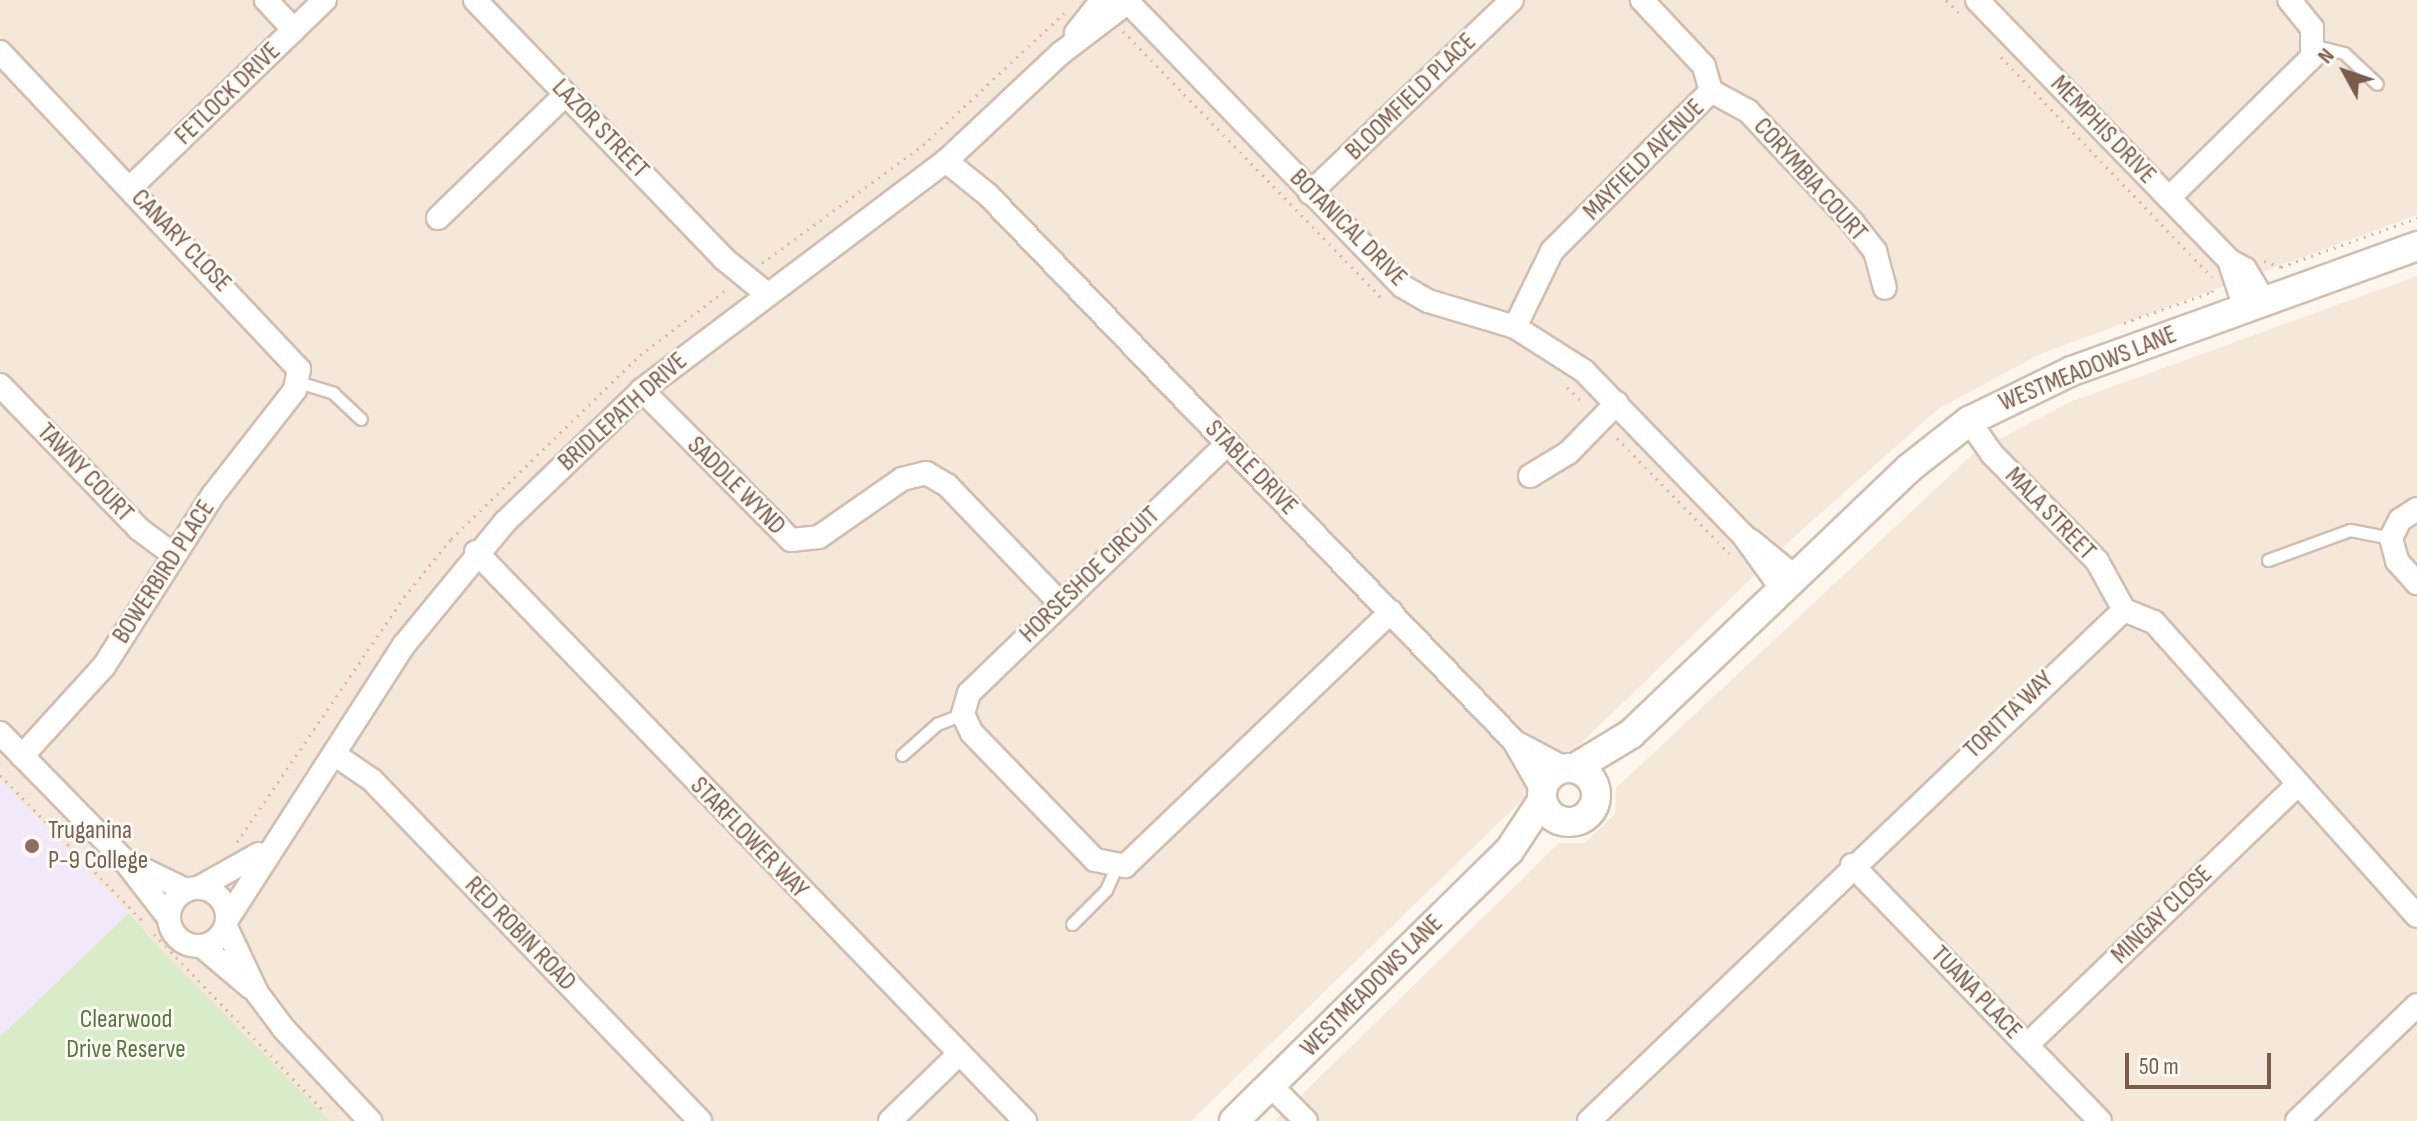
<!DOCTYPE html>
<style>
body{margin:0}
#map{position:relative;width:2417px;height:1121px;overflow:hidden;background:#fdf6ec;font-family:"Sofia Sans Condensed",sans-serif}
div>[style]{position:absolute}
.residential>*{inset:0;background:#f5e8da}
.education>*{inset:0;background:#f3e8fa}
.green>*{inset:0;background:#d8ecc9}
.path>*{height:3px;margin-top:-1.5px;transform-origin:0;background:repeating-linear-gradient(90deg,#d9b8a5 0 2px,transparent 0 8px)}
.roads{filter:drop-shadow(2px 0 #d1beb0) drop-shadow(-2px 0 #d1beb0) drop-shadow(0 2px #d1beb0) drop-shadow(0 -2px #d1beb0)}
.service>*{height:11px;margin:-5.5px;padding:0 5.5px;transform-origin:5.5px;border-radius:5.5px;background:#fff}
.minor>*{height:22px;margin:-11px;padding:0 11px;transform-origin:11px;border-radius:11px;background:#fff}
.minor>.ring{margin:-11px;padding:0;box-sizing:content-box;background:none;border:22px solid #fff;border-radius:50%}
.tertiary>*{height:28px;margin:-14px;padding:0 14px;transform-origin:14px;border-radius:14px;background:#fff}
.tertiary>.ring{margin:-14px;padding:0;box-sizing:content-box;background:none;border:28px solid #fff;border-radius:50%}
.dots>*{width:22px;height:22px;translate:-50% -50%;box-sizing:border-box;border:4px solid #fffaf3;border-radius:50%}
span{translate:-50% -50%;white-space:nowrap;text-align:center;line-height:1.15;-webkit-text-stroke:6px #fffaf3;paint-order:stroke}
.street-label{font-size:26px;color:#7a5c4d}
.education-label{font-size:26px;color:#785e54}
.left{translate:0 -50%;text-align:left}
.park-label{font-size:26px;color:#537a41}
.north{position:absolute;left:2305px;top:32px;width:80px;height:80px;-webkit-text-stroke:6px #fffaf3;paint-order:stroke;rotate:310deg;font-size:22px;font-weight:700;line-height:32px;text-align:center;color:#7a5c4d}
.north::after{content:'';display:block;margin:auto;width:28px;height:36px;background:#7a5c4d;clip-path:polygon(50% 0,100% 100%,50% 72%,0 100%)}
.scale{position:absolute;left:2125px;top:1053px;width:146px;height:36px;box-sizing:border-box;border:4px solid #7a5c4d;border-top:0;padding-left:10px;font-size:24px;line-height:28px;white-space:nowrap;color:#7a5c4d;-webkit-text-stroke:6px #fffaf3;paint-order:stroke}
</style>
<div id="map">
<div class="residential">
<div style="clip-path:polygon(0 0,2417px 0,2417px 215px,2040px 354px,1938px 409px,1794px 537px,1191px 1121px,0 1121px)"></div>
<div style="clip-path:polygon(2417px 276px,2417px 1121px,1275px 1121px,1559px 843px,1585px 843px,1615px 814px,1616px 788px,1975px 452px,2070px 402px)"></div>
</div>
<div class="education">
<div style="clip-path:polygon(0 779px,129px 913px,0 1037px)"></div>
</div>
<div class="green">
<div style="clip-path:polygon(129px 913px,155px 944px,330px 1121px,0 1121px,0 1037px)"></div>
</div>
<div class="path">
<div style="left:1946px;top:0;width:24px;rotate:45deg"></div>
<div style="left:1123px;top:31px;width:372px;rotate:45.9deg"></div>
<div style="left:2001px;top:57px;width:305px;rotate:46.2deg"></div>
<div style="left:2264px;top:261px;width:18px;rotate:19deg"></div>
<div style="left:2281px;top:267px;width:145px;rotate:-19.8deg"></div>
<div style="left:762px;top:263px;width:200px;rotate:-36.2deg"></div>
<div style="left:923px;top:145px;width:193px;rotate:-43.1deg"></div>
<div style="left:2124px;top:323px;width:93px;rotate:-19.4deg"></div>
<div style="left:2212px;top:292px;width:7px;rotate:-74deg"></div>
<div style="left:1567px;top:387px;width:24px;rotate:45deg"></div>
<div style="left:1617px;top:438px;width:161px;rotate:45.8deg"></div>
<div style="left:0;top:775px;width:206px;rotate:45.6deg"></div>
<div style="left:237px;top:842px;width:297px;rotate:-55.7deg"></div>
<div style="left:404px;top:597px;width:75px;rotate:-51deg"></div>
<div style="left:451px;top:539px;width:264px;rotate:-44.2deg"></div>
<div style="left:640px;top:355px;width:109px;rotate:-37.2deg"></div>
<div style="left:154px;top:934px;width:243px;rotate:46.2deg"></div>
</div>
<div class="roads">
<div class="service">
<div style="left:2316px;top:46px;width:29px;rotate:14deg"></div>
<div style="left:2344px;top:53px;width:45px;rotate:43.2deg"></div>
<div style="left:298px;top:382px;width:37px;rotate:17deg"></div>
<div style="left:333px;top:393px;width:38px;rotate:43deg"></div>
<div style="left:2268px;top:560px;width:87px;rotate:-20.1deg"></div>
<div style="left:2350px;top:530px;width:42px;rotate:11deg"></div>
<div style="left:902px;top:755px;width:47px;rotate:-41.5deg"></div>
<div style="left:937px;top:724px;width:28px;rotate:-21deg"></div>
<div style="left:1072px;top:924px;width:48px;rotate:-45deg"></div>
<div style="left:1106px;top:890px;width:24px;rotate:-66deg"></div>
</div>
<div class="minor">
<div style="left:266px;top:0;width:41px;rotate:47deg"></div>
<div style="left:475px;top:0;width:359px;rotate:46.1deg"></div>
<div style="left:724px;top:259px;width:55px;rotate:39.1deg"></div>
<div style="left:1126px;top:0;width:397px;rotate:46deg"></div>
<div style="left:1402px;top:286px;width:30px;rotate:30deg"></div>
<div style="left:1428px;top:301px;width:91px;rotate:16.6deg"></div>
<div style="left:1515px;top:327px;width:82px;rotate:32.5deg"></div>
<div style="left:1584px;top:371px;width:228px;rotate:45.9deg"></div>
<div style="left:1743px;top:535px;width:67px;rotate:54.2deg"></div>
<div style="left:1977px;top:0;width:362px;rotate:45.9deg"></div>
<div style="left:2229px;top:260px;width:51px;rotate:71.6deg"></div>
<div style="left:1076px;top:33px;width:42px;rotate:-51.8deg"></div>
<div style="left:0;top:52px;width:436px;rotate:46.7deg"></div>
<div style="left:299px;top:369px;width:21px;rotate:101deg"></div>
<div style="left:295px;top:390px;width:133px;rotate:128deg"></div>
<div style="left:213px;top:495px;width:203px;rotate:122.5deg"></div>
<div style="left:104px;top:666px;width:122px;rotate:132.3deg"></div>
<div style="left:1711px;top:91px;width:42px;rotate:28.4deg"></div>
<div style="left:1748px;top:111px;width:154px;rotate:46.8deg"></div>
<div style="left:1853px;top:223px;width:36px;rotate:52deg"></div>
<div style="left:1875px;top:251px;width:38px;rotate:75deg"></div>
<div style="left:946px;top:161px;width:54px;rotate:39deg"></div>
<div style="left:988px;top:195px;width:758px;rotate:46.07deg"></div>
<div style="left:1514px;top:741px;width:56px;rotate:60.3deg"></div>
<div style="left:130px;top:188px;width:271px;rotate:-44deg"></div>
<div style="left:1310px;top:193px;width:279px;rotate:-43.7deg"></div>
<div style="left:2169px;top:198px;width:201px;rotate:-44.6deg"></div>
<div style="left:2312px;top:57px;width:29px;rotate:-90deg"></div>
<div style="left:2312px;top:28px;width:36px;rotate:-129deg"></div>
<div style="left:438px;top:218px;width:178px;rotate:-44.1deg"></div>
<div style="left:2230px;top:261px;width:17px;rotate:28deg"></div>
<div style="left:2245px;top:269px;width:37px;rotate:59deg"></div>
<div style="left:1515px;top:327px;width:85px;rotate:-64deg"></div>
<div style="left:1552px;top:251px;width:226px;rotate:-45.2deg"></div>
<div style="left:1711px;top:91px;width:26px;rotate:-106deg"></div>
<div style="left:1704px;top:66px;width:91px;rotate:-133.2deg"></div>
<div style="left:0;top:385px;width:200px;rotate:46deg"></div>
<div style="left:139px;top:529px;width:44px;rotate:36.6deg"></div>
<div style="left:642px;top:390px;width:211px;rotate:45.2deg"></div>
<div style="left:791px;top:540px;width:28px;rotate:-6deg"></div>
<div style="left:819px;top:537px;width:101px;rotate:-34.9deg"></div>
<div style="left:902px;top:479px;width:25px;rotate:-14deg"></div>
<div style="left:926px;top:473px;width:24px;rotate:30deg"></div>
<div style="left:947px;top:485px;width:165px;rotate:46.2deg"></div>
<div style="left:1969px;top:421px;width:40px;rotate:55.1deg"></div>
<div style="left:1992px;top:454px;width:150px;rotate:45.5deg"></div>
<div style="left:2097px;top:561px;width:56px;rotate:61.1deg"></div>
<div style="left:1228px;top:443px;width:360px;rotate:136deg"></div>
<div style="left:969px;top:693px;width:22px;rotate:106deg"></div>
<div style="left:963px;top:714px;width:21px;rotate:65deg"></div>
<div style="left:972px;top:733px;width:177px;rotate:45.9deg"></div>
<div style="left:1095px;top:860px;width:31px;rotate:11deg"></div>
<div style="left:1125px;top:866px;width:368px;rotate:-43.7deg"></div>
<div style="left:1530px;top:476px;width:44px;rotate:-31.2deg"></div>
<div style="left:1568px;top:453px;width:70px;rotate:-45.6deg"></div>
<div style="left:2417px;top:509px;width:20px;rotate:147deg"></div>
<div style="left:2400px;top:520px;width:20px;rotate:117deg"></div>
<div style="left:2391px;top:538px;width:24px;rotate:75deg"></div>
<div style="left:2397px;top:561px;width:30px;rotate:48deg"></div>
<div style="left:1750px;top:540px;width:58px;rotate:39.4deg"></div>
<div style="left:476px;top:552px;width:791px;rotate:46.02deg"></div>
<div style="left:0;top:733px;width:177px;rotate:45.7deg"></div>
<div style="left:124px;top:860px;width:73px;rotate:52.2deg"></div>
<div style="left:1519px;top:744px;width:51px;rotate:28.1deg"></div>
<div style="left:334px;top:754px;width:46px;rotate:34.4deg"></div>
<div style="left:372px;top:780px;width:473px;rotate:46.1deg"></div>
<div style="left:128px;top:862px;width:64px;rotate:25.8deg"></div>
<div style="left:1852px;top:865px;width:356px;rotate:45.9deg"></div>
<div class="ring" style="left:169px;top:888px;width:36px;height:36px"></div>
<div style="left:198px;top:888px;width:70px;rotate:-29.1deg"></div>
<div style="left:228px;top:918px;width:325px;rotate:-57.2deg"></div>
<div style="left:404px;top:645px;width:159px;rotate:-50.6deg"></div>
<div style="left:505px;top:522px;width:190px;rotate:-43.9deg"></div>
<div style="left:642px;top:390px;width:381px;rotate:-37deg"></div>
<div style="left:946px;top:161px;width:158px;rotate:-43.2deg"></div>
<div style="left:1061px;top:53px;width:84px;rotate:-37.3deg"></div>
<div style="left:226px;top:927px;width:73px;rotate:64.8deg"></div>
<div style="left:257px;top:993px;width:45px;rotate:53.1deg"></div>
<div style="left:284px;top:1029px;width:126px;rotate:46.9deg"></div>
<div style="left:203px;top:947px;width:62px;rotate:40.4deg"></div>
<div style="left:2027px;top:1045px;width:375px;rotate:-43.9deg"></div>
<div style="left:1271px;top:1086px;width:49px;rotate:45deg"></div>
<div style="left:890px;top:1121px;width:96px;rotate:-44.2deg"></div>
<div style="left:1589px;top:1121px;width:740px;rotate:-43.69deg"></div>
<div style="left:2124px;top:610px;width:32px;rotate:22deg"></div>
<div style="left:2154px;top:622px;width:394px;rotate:48.2deg"></div>
<div style="left:2297px;top:1121px;width:167px;rotate:-44deg"></div>
</div>
<div class="tertiary">
<div class="ring" style="left:1542px;top:768px;width:26px;height:26px"></div>
<div style="left:1575px;top:768px;width:66px;rotate:-31.3deg"></div>
<div style="left:1631px;top:734px;width:383px;rotate:-43.7deg"></div>
<div style="left:1908px;top:469px;width:78px;rotate:-38.2deg"></div>
<div style="left:1969px;top:421px;width:114px;rotate:-25.9deg"></div>
<div style="left:2072px;top:371px;width:367px;rotate:-19.9deg"></div>
<div style="left:1234px;top:1121px;width:385px;rotate:-44.5deg"></div>
<div style="left:1509px;top:851px;width:60px;rotate:-56.6deg"></div>
</div>
</div>
<div class="dots">
<div style="left:32px;top:846px;background:#8d6e63"></div>
</div>
<div class="street-label">
<span style="left:228px;top:94px;rotate:-44deg">FETLOCK DRIVE</span>
<span style="left:1411px;top:97px;rotate:-44deg">BLOOMFIELD PLACE</span>
<span style="left:600px;top:129px;rotate:46deg">LAZOR STREET</span>
<span style="left:2103px;top:130px;rotate:46deg">MEMPHIS DRIVE</span>
<span style="left:1644px;top:160px;rotate:-45deg">MAYFIELD AVENUE</span>
<span style="left:1810px;top:180px;rotate:48deg">CORYMBIA COURT</span>
<span style="left:1348px;top:228px;rotate:45deg">BOTANICAL DRIVE</span>
<span style="left:181px;top:241px;rotate:46deg">CANARY CLOSE</span>
<span style="left:2088px;top:369px;rotate:-22deg">WESTMEADOWS LANE</span>
<span style="left:623px;top:412px;rotate:-42deg">BRIDLEPATH DRIVE</span>
<span style="left:1251px;top:468px;rotate:46deg">STABLE DRIVE</span>
<span style="left:85px;top:473px;rotate:46deg">TAWNY COURT</span>
<span style="left:736px;top:486px;rotate:45deg">SADDLE WYND</span>
<span style="left:2050px;top:514px;rotate:46deg">MALA STREET</span>
<span style="left:164px;top:572px;rotate:-57deg">BOWERBIRD PLACE</span>
<span style="left:1090px;top:575px;rotate:-44deg">HORSESHOE CIRCUIT</span>
<span style="left:2009px;top:715px;rotate:-44deg">TORITTA WAY</span>
<span style="left:749px;top:838px;rotate:46deg">STARFLOWER WAY</span>
<span style="left:2162px;top:915px;rotate:-44deg">MINGAY CLOSE</span>
<span style="left:520px;top:934px;rotate:46deg">RED ROBIN ROAD</span>
<span style="left:1372px;top:986px;rotate:-45deg">WESTMEADOWS LANE</span>
<span style="left:1976px;top:993px;rotate:46deg">TUANA PLACE</span>
</div>
<div class="education-label">
<span class="left" style="left:48px;top:846px">Truganina<br>P-9 College</span>
</div>
<div class="park-label">
<span style="left:126px;top:1035px">Clearwood<br>Drive Reserve</span>
</div>
<div class="north">N</div>
<div class="scale">50 m</div>
</div>
